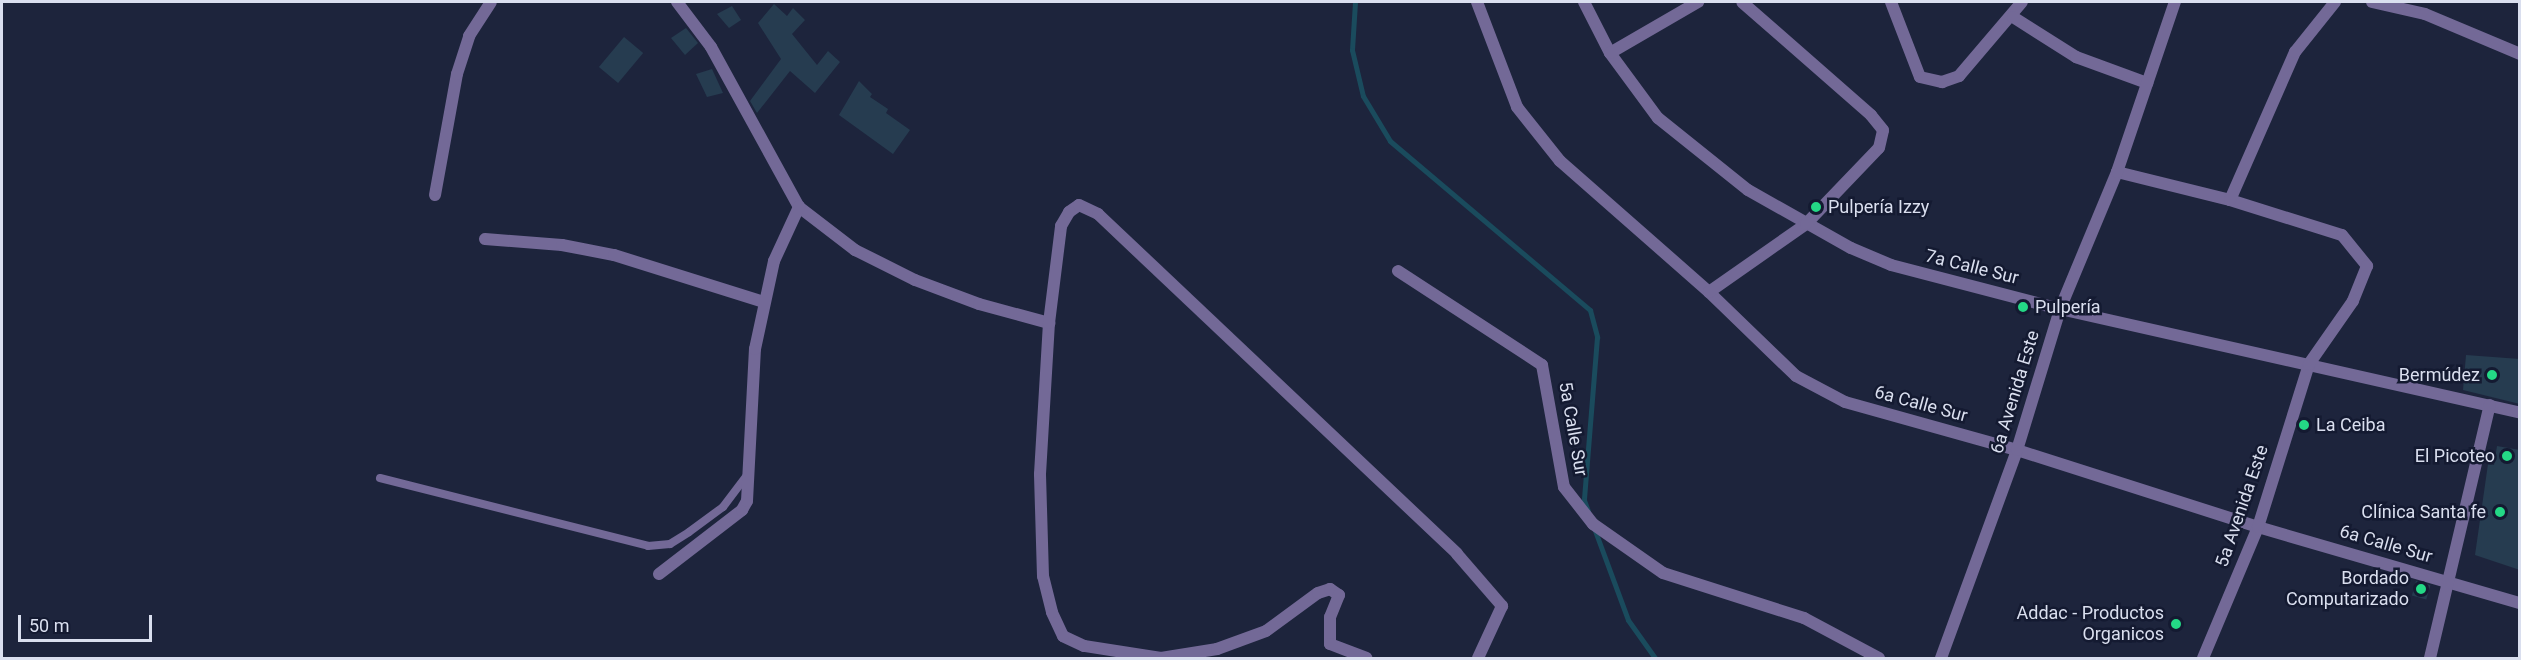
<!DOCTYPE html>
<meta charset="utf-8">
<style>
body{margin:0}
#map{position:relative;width:2521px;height:660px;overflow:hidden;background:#1d243c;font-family:Roboto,sans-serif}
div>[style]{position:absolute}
.stream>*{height:5px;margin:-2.5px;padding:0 2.5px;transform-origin:2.5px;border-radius:2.5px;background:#1a4b5d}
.building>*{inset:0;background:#263c50;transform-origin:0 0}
.service>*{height:8px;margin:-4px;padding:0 4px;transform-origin:4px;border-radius:4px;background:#736997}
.pedestrian>*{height:12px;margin:-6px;padding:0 6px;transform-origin:6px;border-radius:6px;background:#736997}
.minor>*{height:12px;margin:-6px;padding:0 6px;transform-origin:6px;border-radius:6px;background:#736997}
.dots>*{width:16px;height:16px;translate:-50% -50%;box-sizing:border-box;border:3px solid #141a31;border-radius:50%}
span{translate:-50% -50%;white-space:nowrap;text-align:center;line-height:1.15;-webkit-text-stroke:5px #141a31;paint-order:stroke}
.poi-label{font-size:18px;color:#dadfef}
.left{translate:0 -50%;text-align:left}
.right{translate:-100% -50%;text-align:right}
.street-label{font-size:18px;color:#dadfef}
.frame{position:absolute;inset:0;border:3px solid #dadfef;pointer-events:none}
.scale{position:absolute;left:18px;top:615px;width:134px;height:27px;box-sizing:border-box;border:3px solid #dadfef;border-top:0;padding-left:8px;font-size:18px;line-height:21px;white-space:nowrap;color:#dadfef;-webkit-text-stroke:4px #141a31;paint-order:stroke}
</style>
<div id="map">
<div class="stream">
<div style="left:1355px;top:2px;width:48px;rotate:93.6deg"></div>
<div style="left:1352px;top:50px;width:47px;rotate:76.6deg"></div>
<div style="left:1363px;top:96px;width:52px;rotate:59deg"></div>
<div style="left:1390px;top:141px;width:262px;rotate:40.2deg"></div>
<div style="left:1590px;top:310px;width:28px;rotate:75deg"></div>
<div style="left:1597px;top:337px;width:164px;rotate:94.6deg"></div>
<div style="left:1584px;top:500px;width:12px;rotate:70deg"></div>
<div style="left:1594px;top:528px;width:98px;rotate:69.7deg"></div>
<div style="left:1628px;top:620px;width:47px;rotate:54.6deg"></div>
</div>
<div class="building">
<div style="clip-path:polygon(774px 4px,787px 16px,793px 8px,805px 20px,792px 34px,817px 65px,828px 51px,840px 62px,815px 93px,790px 71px,757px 113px,750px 101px,781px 59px,758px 23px)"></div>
<div style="clip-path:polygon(732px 6px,741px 20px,729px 28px,717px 14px)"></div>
<div style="clip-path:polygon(686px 28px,698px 43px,685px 55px,671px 38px)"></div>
<div style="left:624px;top:37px;width:25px;height:39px;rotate:40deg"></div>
<div style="clip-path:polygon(712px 69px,723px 93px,707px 97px,696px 74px)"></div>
<div style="clip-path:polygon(859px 81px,872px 94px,870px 97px,888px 109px,886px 113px,910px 130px,893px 154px,839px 115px)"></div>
<div style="clip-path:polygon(2466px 355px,2520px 359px,2520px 404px,2463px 390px)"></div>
<div style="clip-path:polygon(2497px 446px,2520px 450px,2520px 570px,2475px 555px,2488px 464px,2494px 465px)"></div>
<div style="left:2416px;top:581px;width:15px;height:15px;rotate:16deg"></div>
</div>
<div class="service">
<div style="left:380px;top:478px;width:276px;rotate:14.2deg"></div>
<div style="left:648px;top:546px;width:22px;rotate:-5deg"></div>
<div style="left:670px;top:544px;width:22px;rotate:-32deg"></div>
<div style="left:689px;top:532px;width:42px;rotate:-36.3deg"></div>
<div style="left:723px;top:507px;width:40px;rotate:-53deg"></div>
</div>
<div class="pedestrian">
<div style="left:2230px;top:200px;width:117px;rotate:17.4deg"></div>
<div style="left:2342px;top:235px;width:40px;rotate:51deg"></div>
<div style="left:2367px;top:266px;width:38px;rotate:112deg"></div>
</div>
<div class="minor">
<div style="left:677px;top:2px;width:56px;rotate:52.9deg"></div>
<div style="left:711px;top:47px;width:183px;rotate:61.2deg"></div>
<div style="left:799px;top:207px;width:71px;rotate:37.5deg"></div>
<div style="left:855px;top:250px;width:67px;rotate:26.6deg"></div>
<div style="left:915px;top:280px;width:68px;rotate:20.6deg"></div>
<div style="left:979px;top:304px;width:73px;rotate:15.2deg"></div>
<div style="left:1477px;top:2px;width:112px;rotate:69.1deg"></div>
<div style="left:1517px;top:107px;width:69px;rotate:51.5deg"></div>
<div style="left:1560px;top:161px;width:198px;rotate:41.3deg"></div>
<div style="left:1709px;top:292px;width:121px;rotate:44deg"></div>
<div style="left:1796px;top:376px;width:55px;rotate:28deg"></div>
<div style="left:1845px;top:402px;width:179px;rotate:15.6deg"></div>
<div style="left:2017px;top:450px;width:253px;rotate:17.7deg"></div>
<div style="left:2258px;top:527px;width:273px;rotate:16.2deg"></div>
<div style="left:1584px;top:2px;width:57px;rotate:63deg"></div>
<div style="left:1610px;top:53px;width:81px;rotate:53.6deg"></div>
<div style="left:1658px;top:118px;width:115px;rotate:38.7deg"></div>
<div style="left:1748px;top:190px;width:118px;rotate:29.4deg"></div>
<div style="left:1851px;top:248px;width:43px;rotate:23deg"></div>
<div style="left:1891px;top:265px;width:175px;rotate:14.6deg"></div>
<div style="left:2060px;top:309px;width:472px;rotate:12.7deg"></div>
<div style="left:1891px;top:2px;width:80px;rotate:68.9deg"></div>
<div style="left:1920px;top:77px;width:23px;rotate:13deg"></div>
<div style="left:1942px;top:82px;width:18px;rotate:-19deg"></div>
<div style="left:1959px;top:76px;width:97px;rotate:-49.6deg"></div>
<div style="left:2372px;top:2px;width:54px;rotate:12.8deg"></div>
<div style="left:2425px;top:14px;width:103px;rotate:22.8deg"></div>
<div style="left:2013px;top:17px;width:75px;rotate:32.4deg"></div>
<div style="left:2076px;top:57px;width:76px;rotate:20.1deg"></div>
<div style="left:1610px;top:53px;width:102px;rotate:-30.1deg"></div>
<div style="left:2117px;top:172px;width:116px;rotate:13.9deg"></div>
<div style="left:2230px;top:200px;width:162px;rotate:-66.3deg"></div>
<div style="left:2295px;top:52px;width:64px;rotate:-51.3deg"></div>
<div style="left:435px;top:195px;width:123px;rotate:-79.7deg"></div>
<div style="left:457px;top:74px;width:40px;rotate:-72deg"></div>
<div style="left:469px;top:36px;width:40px;rotate:-57.1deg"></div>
<div style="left:485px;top:239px;width:77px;rotate:4.5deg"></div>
<div style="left:562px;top:245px;width:53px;rotate:10.9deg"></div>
<div style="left:614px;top:255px;width:157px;rotate:17.4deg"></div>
<div style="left:1398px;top:271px;width:172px;rotate:33.1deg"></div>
<div style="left:1542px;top:365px;width:124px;rotate:79.8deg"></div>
<div style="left:1564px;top:487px;width:47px;rotate:51.9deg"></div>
<div style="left:1593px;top:524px;width:85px;rotate:35deg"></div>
<div style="left:1663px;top:573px;width:148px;rotate:17.7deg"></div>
<div style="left:1804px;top:618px;width:85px;rotate:28.1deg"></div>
<div style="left:1709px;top:292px;width:118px;rotate:-35deg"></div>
<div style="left:1806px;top:224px;width:105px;rotate:-46.2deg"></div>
<div style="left:1879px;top:148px;width:18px;rotate:-77deg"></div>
<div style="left:1883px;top:130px;width:19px;rotate:-129deg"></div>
<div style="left:1871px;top:115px;width:171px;rotate:-138.8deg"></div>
<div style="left:659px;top:574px;width:105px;rotate:-37.6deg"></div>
<div style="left:742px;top:510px;width:10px;rotate:-61deg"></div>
<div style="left:747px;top:501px;width:152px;rotate:-87deg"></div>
<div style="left:755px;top:349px;width:90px;rotate:-77.8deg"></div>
<div style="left:774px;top:261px;width:60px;rotate:-65.2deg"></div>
<div style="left:1161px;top:658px;width:78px;rotate:-171.1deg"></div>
<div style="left:1084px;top:646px;width:23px;rotate:-155deg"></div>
<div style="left:1063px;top:636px;width:26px;rotate:-115deg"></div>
<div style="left:1052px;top:612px;width:37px;rotate:-104deg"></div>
<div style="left:1043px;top:576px;width:102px;rotate:-91.7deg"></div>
<div style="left:1040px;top:474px;width:151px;rotate:-86.6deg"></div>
<div style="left:1049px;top:323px;width:98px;rotate:-82.9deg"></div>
<div style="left:1061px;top:226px;width:16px;rotate:-60deg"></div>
<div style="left:1069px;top:212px;width:12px;rotate:-35deg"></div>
<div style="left:1079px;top:205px;width:21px;rotate:25deg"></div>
<div style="left:1098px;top:214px;width:494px;rotate:43.4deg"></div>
<div style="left:1457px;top:554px;width:69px;rotate:49.1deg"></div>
<div style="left:1502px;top:606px;width:57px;rotate:114.8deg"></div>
<div style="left:1161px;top:658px;width:57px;rotate:-9.1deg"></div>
<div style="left:1217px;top:649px;width:52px;rotate:-20.2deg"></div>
<div style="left:1266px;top:631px;width:64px;rotate:-36.2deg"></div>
<div style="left:1318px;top:593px;width:13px;rotate:-18deg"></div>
<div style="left:1330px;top:589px;width:11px;rotate:34deg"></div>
<div style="left:1339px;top:595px;width:24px;rotate:112deg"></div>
<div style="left:1330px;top:617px;width:27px;rotate:90deg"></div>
<div style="left:1330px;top:644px;width:39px;rotate:21deg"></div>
<div style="left:1941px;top:658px;width:221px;rotate:-69.9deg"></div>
<div style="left:2017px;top:450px;width:147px;rotate:-73deg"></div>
<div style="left:2060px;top:309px;width:148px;rotate:-67.4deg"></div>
<div style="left:2117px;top:172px;width:180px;rotate:-71.2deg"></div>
<div style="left:2203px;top:658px;width:142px;rotate:-67.2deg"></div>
<div style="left:2258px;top:527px;width:171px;rotate:-72.6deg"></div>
<div style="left:2309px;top:364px;width:77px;rotate:-55.1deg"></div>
<div style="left:2430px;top:658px;width:260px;rotate:-76.7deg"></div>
</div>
<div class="dots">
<div style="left:1816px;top:207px;background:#24d886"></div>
<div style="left:2023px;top:307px;background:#24d886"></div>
<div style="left:2492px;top:375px;background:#24d886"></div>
<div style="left:2304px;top:425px;background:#24d886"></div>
<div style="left:2507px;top:456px;background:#24d886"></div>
<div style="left:2500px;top:512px;background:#24d886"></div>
<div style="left:2421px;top:589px;background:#24d886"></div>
<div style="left:2176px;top:624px;background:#24d886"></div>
</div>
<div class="poi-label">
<span class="left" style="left:1828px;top:207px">Pulpería Izzy</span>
<span class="left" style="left:2035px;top:307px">Pulpería</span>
<span class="right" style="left:2480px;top:375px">Bermúdez</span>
<span class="left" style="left:2316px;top:425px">La Ceiba</span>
<span class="right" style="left:2495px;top:456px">El Picoteo</span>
<span class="right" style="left:2486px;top:512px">Clínica Santa fe</span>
<span class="right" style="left:2409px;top:589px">Bordado<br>Computarizado</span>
<span class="right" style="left:2164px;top:624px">Addac - Productos<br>Organicos</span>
</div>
<div class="street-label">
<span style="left:1972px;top:267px;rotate:14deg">7a Calle Sur</span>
<span style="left:2015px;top:392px;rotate:-73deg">6a Avenida Este</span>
<span style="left:1921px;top:404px;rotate:15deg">6a Calle Sur</span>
<span style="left:1573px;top:429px;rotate:80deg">5a Calle Sur</span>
<span style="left:2242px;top:506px;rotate:-71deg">5a Avenida Este</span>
<span style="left:2386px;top:544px;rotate:16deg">6a Calle Sur</span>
</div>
<div class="frame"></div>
<div class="scale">50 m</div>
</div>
